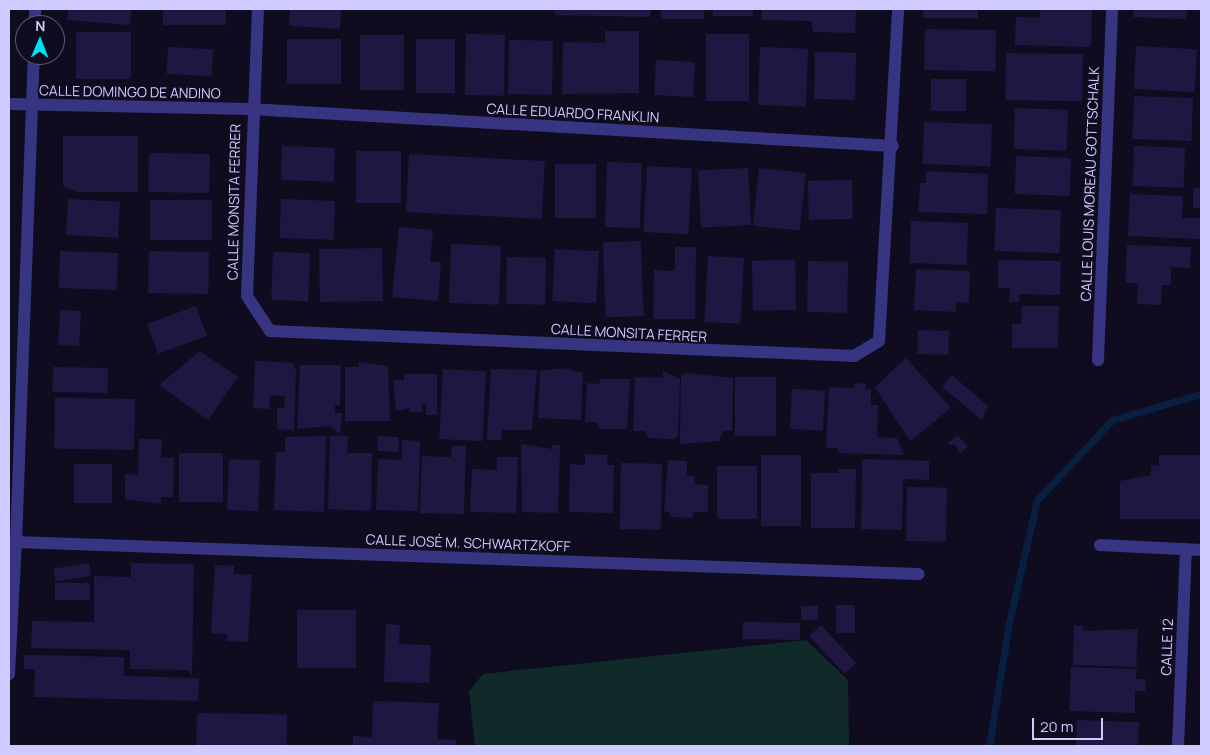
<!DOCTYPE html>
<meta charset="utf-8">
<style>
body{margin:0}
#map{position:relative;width:1210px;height:755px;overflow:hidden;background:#0f0c20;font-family:Manrope,sans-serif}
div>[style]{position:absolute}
.green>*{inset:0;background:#0f2a29}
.stream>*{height:7px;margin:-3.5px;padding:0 3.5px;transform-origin:3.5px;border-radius:3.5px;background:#091f41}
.building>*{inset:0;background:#1f1741;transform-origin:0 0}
.minor>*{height:12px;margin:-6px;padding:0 6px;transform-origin:6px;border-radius:6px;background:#373581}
.tertiary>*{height:12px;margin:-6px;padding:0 6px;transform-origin:6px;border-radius:6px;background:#373581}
span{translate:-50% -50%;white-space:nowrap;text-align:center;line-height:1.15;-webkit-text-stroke:4px #0f0c20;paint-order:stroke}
.street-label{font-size:14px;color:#d0cbff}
.frame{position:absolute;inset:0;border:10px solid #d0cbff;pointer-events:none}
.north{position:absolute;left:15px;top:15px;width:50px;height:50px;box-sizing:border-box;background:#0f0c20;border:1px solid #5c5879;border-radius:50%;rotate:1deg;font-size:14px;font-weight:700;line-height:20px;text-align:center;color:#d0cbff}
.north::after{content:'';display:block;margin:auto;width:18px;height:22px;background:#00e1f6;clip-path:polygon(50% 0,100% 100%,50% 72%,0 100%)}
.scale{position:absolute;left:1032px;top:718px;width:71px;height:22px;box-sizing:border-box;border:2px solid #d0cbff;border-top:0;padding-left:6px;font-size:15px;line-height:18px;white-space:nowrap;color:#d0cbff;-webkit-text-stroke:4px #0f0c20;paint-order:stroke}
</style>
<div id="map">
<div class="green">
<div style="clip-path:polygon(806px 640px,848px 680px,849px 746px,475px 746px,469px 691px,483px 674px)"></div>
</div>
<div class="stream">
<div style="left:989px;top:746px;width:125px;rotate:-80.8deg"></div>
<div style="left:1009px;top:623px;width:126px;rotate:-77.2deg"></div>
<div style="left:1037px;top:500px;width:110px;rotate:-46.8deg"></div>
<div style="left:1112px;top:420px;width:93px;rotate:-16.3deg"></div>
</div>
<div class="building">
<div style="clip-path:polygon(68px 9px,131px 9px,130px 25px,67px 20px)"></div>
<div style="left:163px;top:9px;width:63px;height:16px"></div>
<div style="clip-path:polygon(290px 9px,341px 9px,340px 29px,289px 26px)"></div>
<div style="clip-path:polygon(555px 9px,651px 9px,650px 17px,555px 15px)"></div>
<div style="left:661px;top:9px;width:43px;height:10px"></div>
<div style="left:713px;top:9px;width:40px;height:7px"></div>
<div style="clip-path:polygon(762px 9px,856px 9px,855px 33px,813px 32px,811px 21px,761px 20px)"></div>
<div style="left:923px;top:9px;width:55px;height:9px"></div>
<div style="clip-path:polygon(1040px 9px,1092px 9px,1091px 47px,1015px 45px,1016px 17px,1039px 18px)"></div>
<div style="clip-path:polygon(1134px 9px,1187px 9px,1186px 19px,1133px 17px)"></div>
<div style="left:925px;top:29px;width:71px;height:41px;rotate:1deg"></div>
<div style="clip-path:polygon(605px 31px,639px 31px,639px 93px,562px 94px,563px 42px,605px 43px)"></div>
<div style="left:131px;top:32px;width:47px;height:55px;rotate:90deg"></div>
<div style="left:466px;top:34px;width:39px;height:61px;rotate:1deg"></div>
<div style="left:749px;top:34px;width:67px;height:43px;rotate:90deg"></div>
<div style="left:360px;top:35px;width:44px;height:55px"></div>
<div style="left:287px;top:39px;width:54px;height:45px"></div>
<div style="left:416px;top:39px;width:39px;height:54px"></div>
<div style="left:509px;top:40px;width:44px;height:54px;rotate:1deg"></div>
<div style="left:1136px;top:46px;width:61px;height:43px;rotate:3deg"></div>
<div style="left:168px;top:47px;width:45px;height:27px;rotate:3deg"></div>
<div style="left:760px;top:47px;width:48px;height:58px;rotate:2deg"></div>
<div style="left:815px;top:52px;width:41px;height:47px;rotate:1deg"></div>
<div style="left:1006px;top:53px;width:77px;height:47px;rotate:1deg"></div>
<div style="left:656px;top:60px;width:39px;height:35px;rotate:3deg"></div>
<div style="left:931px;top:79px;width:35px;height:32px"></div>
<div style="left:1134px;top:96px;width:59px;height:43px;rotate:2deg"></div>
<div style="left:1015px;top:108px;width:53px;height:41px;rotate:2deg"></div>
<div style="left:924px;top:122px;width:68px;height:42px;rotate:2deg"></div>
<div style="clip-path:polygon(63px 136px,138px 136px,138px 192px,77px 192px,63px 186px)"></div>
<div style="left:282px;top:146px;width:53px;height:34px;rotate:2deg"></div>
<div style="left:1134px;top:146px;width:51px;height:40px;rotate:2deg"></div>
<div style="left:356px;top:151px;width:45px;height:52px"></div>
<div style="left:149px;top:153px;width:61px;height:39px;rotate:1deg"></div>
<div style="left:409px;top:154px;width:136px;height:58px;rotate:3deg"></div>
<div style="left:1016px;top:156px;width:55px;height:38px;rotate:2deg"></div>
<div style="left:607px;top:162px;width:35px;height:65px;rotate:2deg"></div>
<div style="left:555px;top:164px;width:41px;height:54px"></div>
<div style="left:647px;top:166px;width:45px;height:66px;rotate:3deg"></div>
<div style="left:748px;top:168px;width:57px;height:50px;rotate:87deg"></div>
<div style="left:759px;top:168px;width:47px;height:58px;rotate:6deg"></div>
<div style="clip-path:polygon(926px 171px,988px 174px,987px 214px,918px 212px,920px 183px,926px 183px)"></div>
<div style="left:852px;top:180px;width:39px;height:44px;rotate:89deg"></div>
<div style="left:1193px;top:188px;width:8px;height:20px"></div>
<div style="clip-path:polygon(1130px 194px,1183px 196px,1182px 218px,1201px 218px,1201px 239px,1128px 236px)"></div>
<div style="left:68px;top:199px;width:52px;height:36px;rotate:3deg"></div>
<div style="left:281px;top:199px;width:54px;height:39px;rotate:2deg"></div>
<div style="left:212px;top:200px;width:40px;height:62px;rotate:90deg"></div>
<div style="left:996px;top:208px;width:65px;height:43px;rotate:2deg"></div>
<div style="left:911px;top:221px;width:57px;height:42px;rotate:2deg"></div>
<div style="clip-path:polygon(399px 227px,433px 230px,430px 262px,441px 262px,438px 301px,392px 297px)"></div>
<div style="left:641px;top:241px;width:75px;height:38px;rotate:88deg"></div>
<div style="left:451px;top:244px;width:50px;height:59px;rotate:2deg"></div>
<div style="clip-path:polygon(1127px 245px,1191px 247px,1190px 268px,1171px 267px,1171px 285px,1162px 285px,1161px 305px,1137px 304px,1138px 283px,1125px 283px)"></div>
<div style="clip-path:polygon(675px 247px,696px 247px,695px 319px,653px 319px,654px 270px,675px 271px)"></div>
<div style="left:382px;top:248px;width:53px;height:63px;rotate:89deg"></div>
<div style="left:555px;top:249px;width:44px;height:52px;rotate:3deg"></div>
<div style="left:60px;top:251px;width:58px;height:37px;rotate:2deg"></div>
<div style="left:149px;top:251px;width:60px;height:42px;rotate:1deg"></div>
<div style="left:273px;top:252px;width:37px;height:48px;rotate:2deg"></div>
<div style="left:708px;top:256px;width:36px;height:66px;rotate:3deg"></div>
<div style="left:507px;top:257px;width:39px;height:47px;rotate:1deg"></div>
<div style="left:795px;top:260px;width:50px;height:43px;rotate:89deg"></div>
<div style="clip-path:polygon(998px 260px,1061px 261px,1060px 295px,1019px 294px,1019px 302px,1009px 302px,1010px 288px,998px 288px)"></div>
<div style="left:808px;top:261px;width:40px;height:51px;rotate:1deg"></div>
<div style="clip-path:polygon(916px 269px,970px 271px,969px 303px,956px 302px,956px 312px,914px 310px)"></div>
<div style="left:196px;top:306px;width:32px;height:52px;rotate:70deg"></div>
<div style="clip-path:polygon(1022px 306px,1059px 306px,1058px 348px,1012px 348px,1012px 324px,1021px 324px)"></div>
<div style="left:60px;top:310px;width:21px;height:35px;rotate:3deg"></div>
<div style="left:918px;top:330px;width:31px;height:24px;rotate:2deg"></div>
<div style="clip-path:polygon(200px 351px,238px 377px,208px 420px,159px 385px)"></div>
<div style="clip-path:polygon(906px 358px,951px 408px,910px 441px,875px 387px)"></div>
<div style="clip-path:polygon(255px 361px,293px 363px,296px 371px,294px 430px,277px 429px,277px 408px,284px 408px,285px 396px,270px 395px,269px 409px,253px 408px)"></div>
<div style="clip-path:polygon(359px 362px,388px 366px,390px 421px,345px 421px,345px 367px,359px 367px)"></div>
<div style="clip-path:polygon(300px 365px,341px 365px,340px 405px,335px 405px,335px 413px,342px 413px,340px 434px,330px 426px,297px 429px)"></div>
<div style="left:53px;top:367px;width:55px;height:25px;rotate:1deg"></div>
<div style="clip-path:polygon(563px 368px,583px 373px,581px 420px,538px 418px,540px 371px)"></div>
<div style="left:443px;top:369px;width:43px;height:70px;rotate:3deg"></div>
<div style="clip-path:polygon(491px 369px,537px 370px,532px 430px,502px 430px,501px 440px,487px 440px)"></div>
<div style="clip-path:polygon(663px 371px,680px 379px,678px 436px,673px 439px,649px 438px,645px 431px,633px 431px,635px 377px,663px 378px)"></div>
<div style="clip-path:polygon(686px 373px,733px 378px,732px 431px,723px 431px,719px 441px,680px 444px,681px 376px)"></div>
<div style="clip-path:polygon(404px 374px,437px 374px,437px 415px,426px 415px,426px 403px,422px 403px,422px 412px,410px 412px,410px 408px,396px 411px,393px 380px,404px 380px)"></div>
<div style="clip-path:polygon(952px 375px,988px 406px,982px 420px,942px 387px)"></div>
<div style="left:735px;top:377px;width:41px;height:59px"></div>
<div style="clip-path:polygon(600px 379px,630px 379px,627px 429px,600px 429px,597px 422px,585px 422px,587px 383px,599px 384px)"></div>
<div style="clip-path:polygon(855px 383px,866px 384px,866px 389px,871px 389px,871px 405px,878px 405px,877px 437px,897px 438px,904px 455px,838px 453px,838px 448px,826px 448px,829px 387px,855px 388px)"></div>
<div style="left:792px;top:389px;width:33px;height:40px;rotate:3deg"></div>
<div style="left:135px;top:399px;width:51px;height:80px;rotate:91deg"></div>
<div style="clip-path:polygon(957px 435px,968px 446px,960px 454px,955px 445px,947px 444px)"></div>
<div style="clip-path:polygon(326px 436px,324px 512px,274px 510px,276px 452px,285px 452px,285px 437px)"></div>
<div style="clip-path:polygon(330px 436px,348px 436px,347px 453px,372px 453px,371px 511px,328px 509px)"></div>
<div style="left:378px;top:436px;width:21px;height:15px;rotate:3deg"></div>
<div style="clip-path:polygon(139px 439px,162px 439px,161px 458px,174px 458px,173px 497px,161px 497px,161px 504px,125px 499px,125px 474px,138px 475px)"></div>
<div style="clip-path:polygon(402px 440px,420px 441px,418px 511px,376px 510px,378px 459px,402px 460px)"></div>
<div style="clip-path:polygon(521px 444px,552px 449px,552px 445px,560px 445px,558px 513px,522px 512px)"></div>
<div style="clip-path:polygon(452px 446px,466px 446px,464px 514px,420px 513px,422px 456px,451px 457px)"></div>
<div style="left:179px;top:453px;width:44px;height:49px"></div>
<div style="clip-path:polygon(585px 454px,608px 455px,607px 465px,614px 465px,613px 513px,569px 512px,570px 464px,585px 465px)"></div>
<div style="left:761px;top:455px;width:40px;height:71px"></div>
<div style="clip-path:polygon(1159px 455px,1201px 455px,1200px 519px,1120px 519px,1120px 481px,1151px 475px,1151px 466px,1159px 466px)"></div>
<div style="clip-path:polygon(497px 457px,518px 457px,516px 513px,470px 512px,472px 469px,497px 470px)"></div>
<div style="left:229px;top:459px;width:31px;height:51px;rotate:2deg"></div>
<div style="clip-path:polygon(862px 459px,929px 461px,929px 480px,903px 479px,902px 530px,861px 529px)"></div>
<div style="clip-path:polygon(668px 460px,687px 461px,687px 476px,695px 476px,695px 484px,708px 485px,708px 512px,693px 512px,693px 518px,670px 517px,670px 512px,664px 512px)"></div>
<div style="left:621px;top:463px;width:41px;height:66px;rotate:1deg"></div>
<div style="left:74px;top:464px;width:38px;height:39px"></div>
<div style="left:717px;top:466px;width:40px;height:53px"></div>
<div style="clip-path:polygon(838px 469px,856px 469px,855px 528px,811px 528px,811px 473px,838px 473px)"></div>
<div style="left:907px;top:487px;width:40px;height:54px;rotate:1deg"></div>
<div style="left:89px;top:563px;width:13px;height:36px;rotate:81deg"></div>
<div style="clip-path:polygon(131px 563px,194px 564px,192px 676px,189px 670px,130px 669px,130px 650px,31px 648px,32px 621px,94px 622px,94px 576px,131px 577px)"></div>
<div style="clip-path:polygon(215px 565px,234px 566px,234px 574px,252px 575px,248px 642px,226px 641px,227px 634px,211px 633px)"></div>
<div style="left:55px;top:583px;width:35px;height:17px"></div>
<div style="left:836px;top:605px;width:19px;height:28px"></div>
<div style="left:801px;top:606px;width:17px;height:14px"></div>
<div style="left:297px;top:610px;width:59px;height:58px"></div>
<div style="left:743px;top:622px;width:57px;height:17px;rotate:1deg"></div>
<div style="clip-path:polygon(386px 624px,400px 625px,399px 644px,431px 645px,429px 683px,384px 682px)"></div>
<div style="left:821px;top:625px;width:52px;height:16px;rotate:47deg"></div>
<div style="clip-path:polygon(1074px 625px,1083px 626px,1083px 631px,1138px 629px,1136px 667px,1073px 665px)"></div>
<div style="clip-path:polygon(24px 655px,124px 657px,124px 676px,199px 678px,198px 701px,34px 697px,35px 669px,24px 669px)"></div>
<div style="clip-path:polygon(1071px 667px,1137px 669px,1136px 679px,1146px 679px,1145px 691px,1135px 691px,1135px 713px,1069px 711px)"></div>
<div style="clip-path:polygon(373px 701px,439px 703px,437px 739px,456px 740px,456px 746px,353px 746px,353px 736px,372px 737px)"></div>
<div style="left:197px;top:713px;width:90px;height:33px;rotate:1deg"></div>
<div style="left:1077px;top:720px;width:62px;height:26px;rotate:2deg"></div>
</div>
<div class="minor">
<div style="left:258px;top:9px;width:287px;rotate:92.2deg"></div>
<div style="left:247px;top:296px;width:42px;rotate:56.7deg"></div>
<div style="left:270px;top:331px;width:585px;rotate:2.45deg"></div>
<div style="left:854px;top:356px;width:29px;rotate:-31deg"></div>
<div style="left:879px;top:341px;width:333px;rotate:-86.7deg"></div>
<div style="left:9px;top:104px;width:242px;rotate:1.2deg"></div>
<div style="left:251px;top:109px;width:643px;rotate:3.3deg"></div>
<div style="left:1098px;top:360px;width:351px;rotate:-87.7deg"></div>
<div style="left:1100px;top:545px;width:101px;rotate:2.8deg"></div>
<div style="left:9px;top:674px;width:132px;rotate:-87deg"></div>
<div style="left:16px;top:542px;width:903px;rotate:2.03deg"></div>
<div style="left:1178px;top:746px;width:197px;rotate:-87.7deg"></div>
</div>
<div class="tertiary">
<div style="left:35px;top:25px;width:16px;rotate:-90deg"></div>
<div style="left:9px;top:542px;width:7px"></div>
<div style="left:16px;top:542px;width:487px;rotate:-87.9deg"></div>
</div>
<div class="street-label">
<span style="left:130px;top:92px;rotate:1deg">CALLE DOMINGO DE ANDINO</span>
<span style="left:573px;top:113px;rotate:3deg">CALLE EDUARDO FRANKLIN</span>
<span style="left:1090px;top:184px;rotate:-88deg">CALLE LOUIS MOREAU GOTTSCHALK</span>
<span style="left:234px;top:202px;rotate:-89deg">CALLE MONSITA FERRER</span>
<span style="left:629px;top:333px;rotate:3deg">CALLE MONSITA FERRER</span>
<span style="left:468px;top:543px;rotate:2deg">CALLE JOSÉ M. SCHWARTZKOFF</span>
<span style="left:1167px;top:647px;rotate:-88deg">CALLE 12</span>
</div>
<div class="frame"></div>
<div class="north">N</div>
<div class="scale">20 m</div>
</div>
